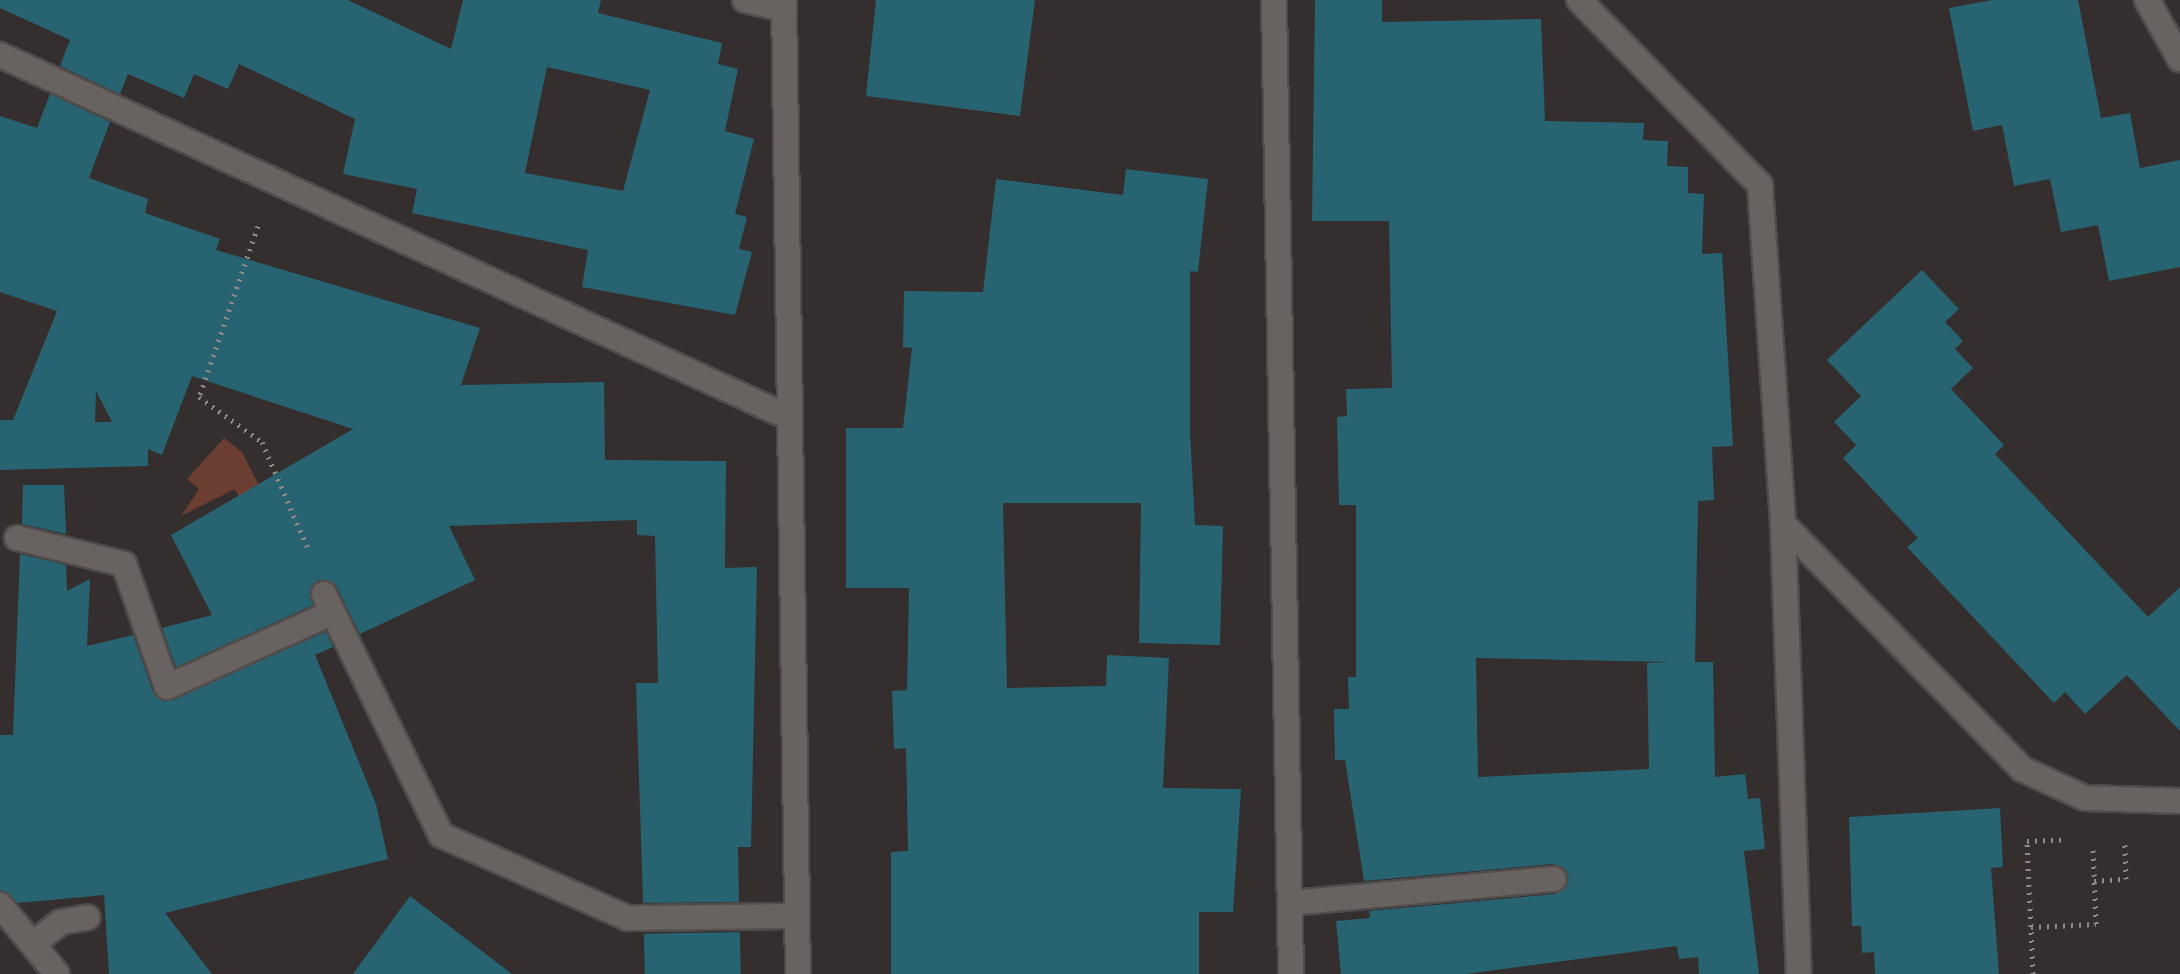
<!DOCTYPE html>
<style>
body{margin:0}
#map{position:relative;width:2180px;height:974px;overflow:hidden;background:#342f2e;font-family:"Archivo Narrow",sans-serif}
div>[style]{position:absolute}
.green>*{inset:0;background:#6c3d31}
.building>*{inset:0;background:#276370;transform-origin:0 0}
.path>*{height:5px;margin-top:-2.5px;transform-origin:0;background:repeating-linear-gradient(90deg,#8e8a89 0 2px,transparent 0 8px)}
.roads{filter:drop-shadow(2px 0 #514c4c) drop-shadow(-2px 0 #514c4c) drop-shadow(0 2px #514c4c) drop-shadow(0 -2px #514c4c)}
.lane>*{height:24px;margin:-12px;padding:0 12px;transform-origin:12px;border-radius:12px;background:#686261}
.street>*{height:24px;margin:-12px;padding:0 12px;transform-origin:12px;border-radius:12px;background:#686261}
span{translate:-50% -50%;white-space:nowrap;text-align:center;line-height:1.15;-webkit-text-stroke:6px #2a2624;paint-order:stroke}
</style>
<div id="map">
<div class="green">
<div style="clip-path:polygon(224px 438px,242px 452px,276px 519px,256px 530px,235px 489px,181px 516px,199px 489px,187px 479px)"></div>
</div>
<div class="building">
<div style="clip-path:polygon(evenodd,0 0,348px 0,451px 49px,463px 0,601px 0,598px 13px,722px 43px,718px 64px,738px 69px,725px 131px,754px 139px,735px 214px,747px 217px,739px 249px,752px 252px,735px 315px,582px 287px,588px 250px,412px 213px,417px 189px,343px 174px,355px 119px,239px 64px,228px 89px,194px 74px,184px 98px,128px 74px,120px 94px,60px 66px,70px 40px,0 8px,0 0,547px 67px,650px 90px,623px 191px,525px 173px,547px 67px)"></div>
<div style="clip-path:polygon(876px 0,1035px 0,1020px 116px,866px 96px)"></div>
<div style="clip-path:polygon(evenodd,1315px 0,1382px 0,1382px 22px,1541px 19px,1545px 121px,1644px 123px,1643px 140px,1668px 141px,1667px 166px,1688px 167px,1688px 193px,1704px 194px,1702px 254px,1722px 253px,1733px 446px,1712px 447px,1714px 500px,1698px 501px,1695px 662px,1713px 662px,1715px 777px,1745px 774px,1748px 799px,1760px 798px,1765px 849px,1744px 851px,1759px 974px,1699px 974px,1698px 957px,1679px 959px,1677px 946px,1466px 974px,1341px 974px,1336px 921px,1370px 918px,1369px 911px,1555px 894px,1569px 878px,1553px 864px,1364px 881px,1345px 760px,1335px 760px,1334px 709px,1349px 709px,1348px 677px,1356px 677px,1356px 505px,1339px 505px,1337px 417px,1347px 416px,1346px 389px,1392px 388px,1389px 221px,1312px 221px,1315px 0,1476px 658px,1671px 662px,1647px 663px,1649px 769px,1478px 777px,1476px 658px)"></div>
<div style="clip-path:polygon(1992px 0,2078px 0,2101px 118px,2130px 113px,2140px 168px,2180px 160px,2180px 267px,2109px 281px,2098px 225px,2061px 232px,2050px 179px,2014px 186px,2002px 125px,1973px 131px,1949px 8px)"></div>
<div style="clip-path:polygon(evenodd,50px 94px,110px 122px,89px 178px,148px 199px,145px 213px,220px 239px,216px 250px,480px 328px,461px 385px,604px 382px,605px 460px,726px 461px,725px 568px,757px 567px,751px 847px,738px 847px,739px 902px,643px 903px,636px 683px,658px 683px,655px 536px,637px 535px,637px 520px,449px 526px,475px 580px,360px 634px,337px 587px,318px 580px,309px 592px,313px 605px,176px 667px,162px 628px,212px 615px,171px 535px,353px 429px,192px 376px,162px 455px,148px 449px,148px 466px,0 470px,0 420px,13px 420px,57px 311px,0 292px,0 116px,37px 128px,50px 94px,96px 391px,112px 422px,95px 422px,96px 391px)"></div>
<div style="clip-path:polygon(1126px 169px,1208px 179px,1198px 272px,1190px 271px,1190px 432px,1195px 525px,1223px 526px,1220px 645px,1139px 643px,1141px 503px,1003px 503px,1007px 688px,1106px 686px,1107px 655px,1169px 658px,1163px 788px,1241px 789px,1233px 912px,1199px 912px,1199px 974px,891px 974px,891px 852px,908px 851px,906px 748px,894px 749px,892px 691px,907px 690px,909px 588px,846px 588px,846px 428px,903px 428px,912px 348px,903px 347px,904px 291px,983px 292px,996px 179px,1123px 195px)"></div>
<div style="clip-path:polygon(1922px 270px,1959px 309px,1945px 322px,1963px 341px,1955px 349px,1973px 368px,1951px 389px,2004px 445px,1995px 454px,2148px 617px,2180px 587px,2180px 731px,2127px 675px,2085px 714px,2065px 692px,2054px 703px,1907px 547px,1918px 538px,1843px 458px,1856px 445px,1834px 422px,1861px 396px,1827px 360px)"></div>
<div style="clip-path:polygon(23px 485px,64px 485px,66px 534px,22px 524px)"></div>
<div style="clip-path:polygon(20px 554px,66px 565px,67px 591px,90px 579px,87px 646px,133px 635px,153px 692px,164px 702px,326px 632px,333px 647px,315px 655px,376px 804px,388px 859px,165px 913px,212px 974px,109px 974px,104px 895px,18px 903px,0 890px,0 735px,13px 735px)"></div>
<div style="clip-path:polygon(2000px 808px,2003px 867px,1991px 868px,1999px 974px,1875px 974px,1874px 952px,1862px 953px,1861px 926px,1852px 926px,1849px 817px)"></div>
<div style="clip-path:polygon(410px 896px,512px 974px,353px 974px)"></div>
<div style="left:740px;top:932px;width:42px;height:96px;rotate:89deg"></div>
</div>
<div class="path">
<div style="left:258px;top:226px;width:181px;rotate:109deg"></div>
<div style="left:199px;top:397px;width:77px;rotate:35.5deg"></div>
<div style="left:262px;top:442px;width:119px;rotate:66.7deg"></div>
<div style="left:2094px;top:881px;width:32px;rotate:-4deg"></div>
<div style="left:2126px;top:879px;width:35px;rotate:-92deg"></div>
<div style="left:2031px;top:927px;width:65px;rotate:-2.6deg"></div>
<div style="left:2096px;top:924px;width:79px;rotate:-92.2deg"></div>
<div style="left:2033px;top:974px;width:133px;rotate:-92.6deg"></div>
<div style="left:2027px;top:841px;width:34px;rotate:-2deg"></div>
</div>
<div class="roads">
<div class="lane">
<div style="left:1290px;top:903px;width:265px;rotate:-5.2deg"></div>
</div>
<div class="street">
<div style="left:745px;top:0;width:40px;rotate:13deg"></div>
<div style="left:784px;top:0;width:974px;rotate:89.18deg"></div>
<div style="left:1274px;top:0;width:974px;rotate:89deg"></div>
<div style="left:1579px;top:0;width:259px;rotate:45.6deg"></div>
<div style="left:1760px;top:185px;width:340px;rotate:86.1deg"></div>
<div style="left:1783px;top:524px;width:450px;rotate:88deg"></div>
<div style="left:2147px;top:0;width:68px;rotate:60.8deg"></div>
<div style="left:0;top:55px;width:867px;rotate:24.67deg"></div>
<div style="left:1783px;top:524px;width:342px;rotate:45.7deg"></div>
<div style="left:2022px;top:769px;width:69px;rotate:24.7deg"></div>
<div style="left:2085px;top:798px;width:95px;rotate:1.8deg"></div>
<div style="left:17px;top:538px;width:110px;rotate:13.7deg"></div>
<div style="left:124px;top:564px;width:130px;rotate:70.7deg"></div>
<div style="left:167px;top:687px;width:181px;rotate:-24.2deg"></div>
<div style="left:324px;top:594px;width:268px;rotate:64.1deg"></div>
<div style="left:441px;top:835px;width:204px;rotate:24deg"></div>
<div style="left:627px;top:918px;width:169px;rotate:-0.7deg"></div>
<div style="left:0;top:905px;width:89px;rotate:50.4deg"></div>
<div style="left:34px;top:943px;width:34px;rotate:-38deg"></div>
<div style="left:61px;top:922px;width:27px;rotate:-10deg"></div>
</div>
</div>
</div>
